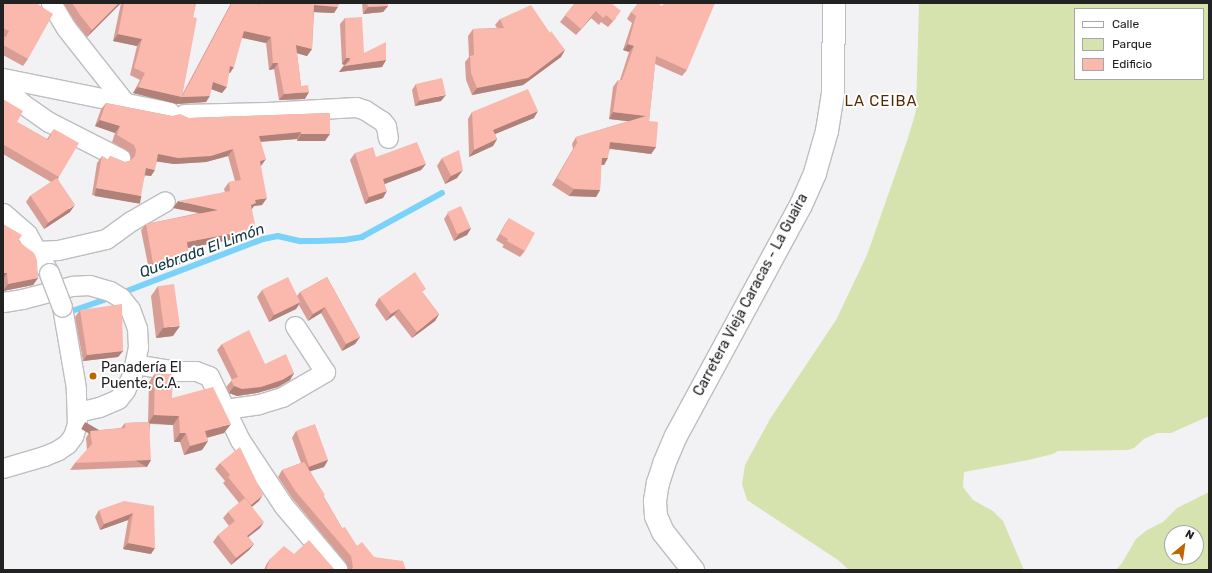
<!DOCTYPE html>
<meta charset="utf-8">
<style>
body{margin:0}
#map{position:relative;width:1212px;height:573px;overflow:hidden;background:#f2f2f5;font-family:Rubik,sans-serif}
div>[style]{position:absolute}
.green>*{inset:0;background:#d6e3ae}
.stream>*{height:5.5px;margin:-2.75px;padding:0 2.75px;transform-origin:2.75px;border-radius:2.75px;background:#7ad2f8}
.roads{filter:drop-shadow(1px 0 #bdbec0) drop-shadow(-1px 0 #bdbec0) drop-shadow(0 1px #bdbec0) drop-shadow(0 -1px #bdbec0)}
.minor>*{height:19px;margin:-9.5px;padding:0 9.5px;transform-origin:9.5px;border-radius:9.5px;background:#fff}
.major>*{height:22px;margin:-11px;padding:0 11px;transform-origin:11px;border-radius:11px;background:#fff}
.bridges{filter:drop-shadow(1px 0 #bdbec0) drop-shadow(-1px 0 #bdbec0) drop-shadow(0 1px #bdbec0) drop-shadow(0 -1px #bdbec0)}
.minor-bridge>*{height:19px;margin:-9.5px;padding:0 9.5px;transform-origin:9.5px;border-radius:9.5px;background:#fff}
.wall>*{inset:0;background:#d89e95}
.shaded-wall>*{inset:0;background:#b08179;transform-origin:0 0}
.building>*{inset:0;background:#fbb8ad;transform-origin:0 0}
.dots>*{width:11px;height:11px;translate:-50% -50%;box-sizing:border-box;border:2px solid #fff;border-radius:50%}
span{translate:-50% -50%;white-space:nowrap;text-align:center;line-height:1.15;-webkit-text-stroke:4px #fff;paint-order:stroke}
.street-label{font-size:14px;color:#222223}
.poi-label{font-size:14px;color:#222223}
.left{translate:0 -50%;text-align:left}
.neighbourhood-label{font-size:15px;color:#562b02;letter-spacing:1px}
.water-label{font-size:15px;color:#0d3645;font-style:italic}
.frame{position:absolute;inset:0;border:4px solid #222223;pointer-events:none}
.legend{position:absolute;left:1074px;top:8px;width:130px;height:72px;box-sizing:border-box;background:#fff;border:1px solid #a7a7a7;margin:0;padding:5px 7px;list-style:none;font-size:12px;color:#222223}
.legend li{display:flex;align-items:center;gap:8px;height:20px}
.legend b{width:20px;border:1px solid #a7a7a7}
.north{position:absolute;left:1164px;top:525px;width:40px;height:40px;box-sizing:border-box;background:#fff;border:1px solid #a7a7a7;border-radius:50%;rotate:29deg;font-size:11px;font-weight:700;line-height:16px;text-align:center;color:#222223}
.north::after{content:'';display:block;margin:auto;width:14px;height:18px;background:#be6600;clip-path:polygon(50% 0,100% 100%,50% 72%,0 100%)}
</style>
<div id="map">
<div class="green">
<div style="clip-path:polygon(evenodd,919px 3px,1209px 3px,1209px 416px,1171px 433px,1157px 433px,1144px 439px,1134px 448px,1128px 450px,1058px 451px,1053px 454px,1028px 460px,964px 472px,963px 487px,973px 500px,993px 511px,1003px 521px,1024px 570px,849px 570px,838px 560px,747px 500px,742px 484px,745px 465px,770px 419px,836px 320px,867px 255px,908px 138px,916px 111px,919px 3px,1075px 9px,1203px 9px,1203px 79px,1075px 79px,1075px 9px)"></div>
<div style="clip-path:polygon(evenodd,1209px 492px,1209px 570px,1116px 570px,1122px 563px,1136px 539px,1147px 530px,1163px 522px,1177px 508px,1209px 492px,1172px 533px,1196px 533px,1196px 557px,1172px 557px,1172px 533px)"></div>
</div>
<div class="stream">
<div style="left:127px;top:291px;width:146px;rotate:-20.9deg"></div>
<div style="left:263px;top:239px;width:15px;rotate:-11deg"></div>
<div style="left:278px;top:236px;width:23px;rotate:13deg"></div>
<div style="left:300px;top:241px;width:17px"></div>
<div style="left:317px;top:241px;width:27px;rotate:-2deg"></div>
<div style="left:344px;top:240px;width:18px;rotate:-9deg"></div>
<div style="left:362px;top:237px;width:91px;rotate:-28.8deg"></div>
<div style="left:75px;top:310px;width:31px;rotate:-19deg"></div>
</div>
<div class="roads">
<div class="minor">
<div style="left:51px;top:3px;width:29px;rotate:59deg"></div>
<div style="left:66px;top:28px;width:97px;rotate:51.7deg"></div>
<div style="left:3px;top:78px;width:170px;rotate:11.5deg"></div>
<div style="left:3px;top:87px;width:26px;rotate:40deg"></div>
<div style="left:23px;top:104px;width:32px;rotate:35deg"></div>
<div style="left:49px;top:122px;width:80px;rotate:26.9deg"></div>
<div style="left:184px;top:114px;width:83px;rotate:-1.4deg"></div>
<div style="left:267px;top:112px;width:89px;rotate:-3.2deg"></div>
<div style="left:356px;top:107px;width:9px;rotate:18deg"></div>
<div style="left:365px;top:110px;width:20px;rotate:33deg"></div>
<div style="left:382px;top:121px;width:6px;rotate:51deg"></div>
<div style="left:386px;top:126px;width:12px;rotate:81deg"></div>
<div style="left:3px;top:213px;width:32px;rotate:41deg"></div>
<div style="left:27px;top:234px;width:45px;rotate:60.6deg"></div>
<div style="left:37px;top:251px;width:21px;rotate:-3deg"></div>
<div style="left:58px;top:250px;width:49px;rotate:-12.9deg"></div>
<div style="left:106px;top:239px;width:31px;rotate:-36deg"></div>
<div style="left:131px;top:221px;width:39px;rotate:-30deg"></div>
<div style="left:3px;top:302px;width:19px;rotate:-9deg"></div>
<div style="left:22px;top:299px;width:52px;rotate:-14.6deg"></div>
<div style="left:72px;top:286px;width:17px;rotate:-3deg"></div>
<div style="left:89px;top:285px;width:22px;rotate:16deg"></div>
<div style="left:110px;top:291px;width:13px;rotate:32deg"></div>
<div style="left:121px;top:298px;width:14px;rotate:51deg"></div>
<div style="left:130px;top:309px;width:20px;rotate:70deg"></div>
<div style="left:137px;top:328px;width:19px;rotate:87deg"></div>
<div style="left:138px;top:347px;width:29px;rotate:102deg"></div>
<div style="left:132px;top:375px;width:17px;rotate:115deg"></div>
<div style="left:125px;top:390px;width:11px;rotate:128deg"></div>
<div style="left:118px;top:399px;width:21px;rotate:157deg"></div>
<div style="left:99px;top:407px;width:22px;rotate:167deg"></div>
<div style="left:135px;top:364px;width:43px;rotate:9.5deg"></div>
<div style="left:177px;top:371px;width:19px"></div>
<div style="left:196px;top:371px;width:14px;rotate:21deg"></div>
<div style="left:209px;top:376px;width:71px;rotate:64.2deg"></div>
<div style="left:240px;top:440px;width:78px;rotate:56.5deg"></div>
<div style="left:283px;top:505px;width:85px;rotate:49.8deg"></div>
<div style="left:225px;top:409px;width:34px;rotate:-8deg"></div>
<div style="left:259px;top:404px;width:24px;rotate:-17deg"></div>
<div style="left:282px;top:397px;width:50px;rotate:-30.2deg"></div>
<div style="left:325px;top:372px;width:55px;rotate:-123.1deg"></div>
<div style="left:3px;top:468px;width:43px;rotate:-16.3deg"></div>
<div style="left:44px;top:456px;width:15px;rotate:-23deg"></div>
<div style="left:58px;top:450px;width:11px;rotate:-34deg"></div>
<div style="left:67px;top:444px;width:10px;rotate:-53deg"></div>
<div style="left:73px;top:436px;width:13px;rotate:-72deg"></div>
<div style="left:77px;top:424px;width:36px;rotate:-92deg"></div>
<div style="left:76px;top:388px;width:82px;rotate:-99.8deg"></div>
</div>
<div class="major">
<div style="left:693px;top:570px;width:48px;rotate:-128.3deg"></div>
<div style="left:663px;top:532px;width:17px;rotate:-114deg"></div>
<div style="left:656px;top:516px;width:15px;rotate:-94deg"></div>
<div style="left:655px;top:501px;width:18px;rotate:-81deg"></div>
<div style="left:658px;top:483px;width:20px;rotate:-72deg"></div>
<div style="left:664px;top:464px;width:30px;rotate:-67deg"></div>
<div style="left:676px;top:436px;width:263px;rotate:-61.6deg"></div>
<div style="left:801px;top:205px;width:35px;rotate:-66deg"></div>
<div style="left:815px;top:173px;width:44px;rotate:-74.1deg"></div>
<div style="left:827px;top:131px;width:38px;rotate:-81deg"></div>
<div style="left:833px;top:93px;width:90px;rotate:-89.4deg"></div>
</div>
</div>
<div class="bridges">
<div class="minor-bridge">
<div style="left:49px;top:273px;width:36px;rotate:69deg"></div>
</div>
</div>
<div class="wall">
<div style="clip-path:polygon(3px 3px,28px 59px,23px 66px,3px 55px,3px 40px,5px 37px,3px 37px)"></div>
<div style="clip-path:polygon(65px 3px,121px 3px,87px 37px,75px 22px,64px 4px)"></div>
<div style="clip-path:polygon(121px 3px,196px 3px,193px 17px,182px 95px,231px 3px,339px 3px,334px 13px,314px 12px,312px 49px,307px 56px,297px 53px,301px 86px,305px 99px,279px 100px,274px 69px,269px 70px,266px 43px,242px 38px,222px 93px,211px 89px,206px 102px,177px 104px,179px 101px,177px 104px,133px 93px,140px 80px,130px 75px,137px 46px,113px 41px)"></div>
<div style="clip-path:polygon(362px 3px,388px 3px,388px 6px,383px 12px,363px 14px)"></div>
<div style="clip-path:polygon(575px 3px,616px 18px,608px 27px,601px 22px,599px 25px,591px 18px,576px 35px,560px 22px)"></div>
<div style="clip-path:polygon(662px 6px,687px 70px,682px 76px,655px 64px,649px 121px,656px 147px,651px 154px,610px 149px,604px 165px,601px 165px,600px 190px,596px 197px,569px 196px,552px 185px,573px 149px,572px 144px,576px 137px,629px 121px,609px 119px,613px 87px,618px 80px,620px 80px,629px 52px,623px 50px,632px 23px,627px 19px,631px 12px)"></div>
<div style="clip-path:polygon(345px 18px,364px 53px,386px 60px,382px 67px,339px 72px,344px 65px,342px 64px,340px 24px)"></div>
<div style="clip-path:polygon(500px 19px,561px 57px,523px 85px,472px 95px,466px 80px,465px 62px,469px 57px,468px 36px,473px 29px,497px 28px,495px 25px)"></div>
<div style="clip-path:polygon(416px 84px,441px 101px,415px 106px,412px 90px)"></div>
<div style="clip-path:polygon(3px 99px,17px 122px,47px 139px,54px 129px,59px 177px,58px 179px,70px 212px,44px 229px,26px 202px,30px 196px,51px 182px,3px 154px)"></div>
<div style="clip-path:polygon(106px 103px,172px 116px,189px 118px,330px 113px,325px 141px,297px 141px,297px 139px,261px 142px,261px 166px,262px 205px,254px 206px,252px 209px,251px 236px,188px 248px,189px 256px,185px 263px,149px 270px,141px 230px,146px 224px,199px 213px,173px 208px,225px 192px,224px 189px,229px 182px,235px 181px,228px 156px,206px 162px,174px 164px,157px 161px,151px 176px,145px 175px,137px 203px,92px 195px,97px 163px,102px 156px,108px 160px,110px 156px,125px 162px,130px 161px,131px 157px,129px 152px,112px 142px,115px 133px,95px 126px,101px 109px)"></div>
<div style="clip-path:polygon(472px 112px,534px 118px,495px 134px,497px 139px,493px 146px,469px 157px,468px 119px)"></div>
<div style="clip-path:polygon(355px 153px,376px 157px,426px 164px,421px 170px,385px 184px,383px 198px,365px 204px,350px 160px)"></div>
<div style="clip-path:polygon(442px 158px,457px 178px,445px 184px,437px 166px)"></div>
<div style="clip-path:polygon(448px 213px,471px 228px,467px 235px,454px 241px,444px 219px)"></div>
<div style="clip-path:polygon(509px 218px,525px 251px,520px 257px,502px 247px,504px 245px,496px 240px,505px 224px)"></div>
<div style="clip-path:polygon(3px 224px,18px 241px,38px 278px,33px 285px,3px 291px)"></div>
<div style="clip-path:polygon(327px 277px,360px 337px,355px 344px,342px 351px,321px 313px,308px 321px,299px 305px,296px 309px,269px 322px,257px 297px,262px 290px,297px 296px,300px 292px)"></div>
<div style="clip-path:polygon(158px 286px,173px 336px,156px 338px,151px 296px)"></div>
<div style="clip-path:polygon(423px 293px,439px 314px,435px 321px,412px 338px,394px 315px,386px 321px,375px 305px,379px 298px)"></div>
<div style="clip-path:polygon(80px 310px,123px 351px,118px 357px,83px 361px,75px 317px)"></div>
<div style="clip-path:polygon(222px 344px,265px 364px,294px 373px,290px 380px,278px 387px,257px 393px,237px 396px,229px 393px,226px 387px,232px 380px,217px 350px)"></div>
<div style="clip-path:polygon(155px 373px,172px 398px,224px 433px,207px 438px,208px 441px,202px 450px,184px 455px,180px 442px,174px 442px,173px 425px,150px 424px,147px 467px,70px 470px,75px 463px,87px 450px,86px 438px,90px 431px,121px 428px,125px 423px,148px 422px,149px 382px)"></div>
<div style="clip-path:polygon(296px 431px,328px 460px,324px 467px,310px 471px,324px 497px,342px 528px,357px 546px,374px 557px,406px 570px,348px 570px,346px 563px,292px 498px,278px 477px,282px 470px,301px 463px,292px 438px)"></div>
<div style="clip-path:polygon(220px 463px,259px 501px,252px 507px,260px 528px,248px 537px,254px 544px,249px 550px,231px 565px,213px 542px,218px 535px,229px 526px,223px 518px,228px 512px,239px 503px,223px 483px,225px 481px,215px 469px)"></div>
<div style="clip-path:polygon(154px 506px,151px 554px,123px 549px,128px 520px,100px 530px,95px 517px,99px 510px)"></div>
<div style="clip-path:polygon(294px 554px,335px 570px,264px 570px,266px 565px,270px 559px)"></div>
</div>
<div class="shaded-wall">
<div style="clip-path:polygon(119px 3px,121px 3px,87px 37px,92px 30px)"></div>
<div style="clip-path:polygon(314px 5px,338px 7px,334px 13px,310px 12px)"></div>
<div style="clip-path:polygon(388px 6px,383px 12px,363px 14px,368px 7px)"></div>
<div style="clip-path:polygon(596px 11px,591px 18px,576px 35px)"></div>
<div style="clip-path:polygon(244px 31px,271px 37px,266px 43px,239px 37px)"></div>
<div style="clip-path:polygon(118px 34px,142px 39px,137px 46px,113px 41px)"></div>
<div style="clip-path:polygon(628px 44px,634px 46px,629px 52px,623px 50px)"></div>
<div style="clip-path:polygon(296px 45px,312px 49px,307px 56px,292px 52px)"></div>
<div style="clip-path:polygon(565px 50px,561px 57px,523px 85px,472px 95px,477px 88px)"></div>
<div style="clip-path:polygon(346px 58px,350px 58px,345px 65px,342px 64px)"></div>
<div style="clip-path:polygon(386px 60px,382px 67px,339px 72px,344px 66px)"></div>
<div style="clip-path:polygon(273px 63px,278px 63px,274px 69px,269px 70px)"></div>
<div style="clip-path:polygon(230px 66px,234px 67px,230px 73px,226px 72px)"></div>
<div style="clip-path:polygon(213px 82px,227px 87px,222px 93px,208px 88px)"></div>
<div style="clip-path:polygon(138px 87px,182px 97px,177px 104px,133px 93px)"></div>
<div style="clip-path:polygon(309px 92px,305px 99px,279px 100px,284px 94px)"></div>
<div style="clip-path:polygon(446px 95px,441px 101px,415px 106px,420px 100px)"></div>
<div style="clip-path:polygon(210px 96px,206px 102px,177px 104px,182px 97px)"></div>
<div style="clip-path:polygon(538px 111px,534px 118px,488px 137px,493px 130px)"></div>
<div style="clip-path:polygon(613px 112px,646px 116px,642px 123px,609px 119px)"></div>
<div style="clip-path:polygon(100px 120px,120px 126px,115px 133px,95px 126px)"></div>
<div style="clip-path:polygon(301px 132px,297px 139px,254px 142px,259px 136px)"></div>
<div style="clip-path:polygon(301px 134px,330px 134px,325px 141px,297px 141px)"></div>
<div style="clip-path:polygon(497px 139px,493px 146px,469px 157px,474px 150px)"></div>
<div style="clip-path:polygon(610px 142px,656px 147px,651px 154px,606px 148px)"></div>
<div style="clip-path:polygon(233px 149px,228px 156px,206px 162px,174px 164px,153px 161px,158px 154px)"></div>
<div style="clip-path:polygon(602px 158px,608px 158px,604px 165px,597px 164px)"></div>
<div style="clip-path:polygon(266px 159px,261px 166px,255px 167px,260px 161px)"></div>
<div style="clip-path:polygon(426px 164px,421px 170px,379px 186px,383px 179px)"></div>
<div style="clip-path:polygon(146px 168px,155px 170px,151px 176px,142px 175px)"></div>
<div style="clip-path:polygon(463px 170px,457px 178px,445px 184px,451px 176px)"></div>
<div style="left:96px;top:188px;width:46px;height:8px;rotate:10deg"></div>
<div style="clip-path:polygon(574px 189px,600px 190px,596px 197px,569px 196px)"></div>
<div style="clip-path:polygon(387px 191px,383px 198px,365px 204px,369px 197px)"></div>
<div style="clip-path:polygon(267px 198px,262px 205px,254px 206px,251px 210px,251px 205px,255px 200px)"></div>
<div style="clip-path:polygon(178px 201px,218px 210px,214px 216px,173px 208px)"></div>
<div style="clip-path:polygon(75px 205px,70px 212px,44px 229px,48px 223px)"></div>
<div style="clip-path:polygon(471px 228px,467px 235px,454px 241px,459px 234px)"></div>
<div style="clip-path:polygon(256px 229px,251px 236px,182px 249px,187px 242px)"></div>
<div style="clip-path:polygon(189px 256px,185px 263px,149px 270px,153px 263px)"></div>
<div style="clip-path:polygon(3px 273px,7px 273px,3px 279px)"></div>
<div style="clip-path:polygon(38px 278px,33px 285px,3px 291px,8px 284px)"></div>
<div style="clip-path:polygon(300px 302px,296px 309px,269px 322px,274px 315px)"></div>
<div style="clip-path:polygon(325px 307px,321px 313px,308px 321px,313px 314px)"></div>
<div style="clip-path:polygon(399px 309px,394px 315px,386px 321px,391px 314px)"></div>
<div style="clip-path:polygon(439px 314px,435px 321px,412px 338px,417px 332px)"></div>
<div style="clip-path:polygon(180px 326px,173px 336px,156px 338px,163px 328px)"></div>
<div style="clip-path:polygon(360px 337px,355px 344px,342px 351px,346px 344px)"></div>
<div style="clip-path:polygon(123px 351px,118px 357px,83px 361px,87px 355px)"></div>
<div style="clip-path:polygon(294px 373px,290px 380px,278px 387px,257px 393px,237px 396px,229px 393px,234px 386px)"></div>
<div style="clip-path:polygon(154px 415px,179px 416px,173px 425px,148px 423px)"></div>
<div style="clip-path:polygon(231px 424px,224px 433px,198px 440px,205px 431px)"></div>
<div style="clip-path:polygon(180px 433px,186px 433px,180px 442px,174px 442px)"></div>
<div style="clip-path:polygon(208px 441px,202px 450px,184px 455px,190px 446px)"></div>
<div style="left:151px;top:460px;width:8px;height:76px;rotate:120deg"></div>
<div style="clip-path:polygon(328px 460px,324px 467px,305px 473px,309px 467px)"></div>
<div style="clip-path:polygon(263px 495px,259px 501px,246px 511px,251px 505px)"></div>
<div style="clip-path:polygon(133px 513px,128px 520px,100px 530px,104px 524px)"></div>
<div style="clip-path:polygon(264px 522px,260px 528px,242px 542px,247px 536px)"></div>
<div style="clip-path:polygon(128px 543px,155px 548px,151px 554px,123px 549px)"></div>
<div style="clip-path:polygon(254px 544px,249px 550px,231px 565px,236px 558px)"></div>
</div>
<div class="building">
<div style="clip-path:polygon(3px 3px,36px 3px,53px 14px,28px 59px,3px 45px,3px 42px,9px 31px,3px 28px)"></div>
<div style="clip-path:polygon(72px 3px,119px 3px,92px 30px,80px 15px)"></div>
<div style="clip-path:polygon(124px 3px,196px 3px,193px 17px,197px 18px,182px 97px,138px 87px,145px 73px,134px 68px,142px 39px,118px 34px)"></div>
<div style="clip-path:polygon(232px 3px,256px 3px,259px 5px,260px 3px,339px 3px,338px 7px,314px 5px,312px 49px,296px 45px,301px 86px,308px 85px,309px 92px,284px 94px,278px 63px,273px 63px,271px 37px,244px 31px,234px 67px,230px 66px,227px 87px,213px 82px,210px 96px,182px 97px)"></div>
<div style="clip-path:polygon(367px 3px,388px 3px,388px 6px,368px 7px)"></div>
<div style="clip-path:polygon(575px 3px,611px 3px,621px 11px,613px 21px,606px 15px,603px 18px,596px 11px,581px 29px,565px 15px)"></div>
<div style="clip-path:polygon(638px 3px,658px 3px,662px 6px,664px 3px,715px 3px,687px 70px,656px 56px,649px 121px,658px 122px,656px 147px,610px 142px,608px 158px,602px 158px,600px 190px,574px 189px,557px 178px,577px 143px,576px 137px,646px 116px,613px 112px,618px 80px,622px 80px,634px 46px,628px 44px,636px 16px,631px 12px)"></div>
<div style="clip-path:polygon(531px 5px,550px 33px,551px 31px,565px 50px,528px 78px,477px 88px,471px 73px,470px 56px,474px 55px,473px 29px,504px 28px,500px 19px)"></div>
<div style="clip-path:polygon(362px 17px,364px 53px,386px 42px,386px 60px,344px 66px,350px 61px,350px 58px,346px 58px,345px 18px)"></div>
<div style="left:442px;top:78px;width:17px;height:27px;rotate:77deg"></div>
<div style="clip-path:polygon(528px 89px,538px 111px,493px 130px,497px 139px,474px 150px,472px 112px)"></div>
<div style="clip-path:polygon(3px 99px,23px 111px,17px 122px,48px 140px,54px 129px,79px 143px,59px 177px,4px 145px,3px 146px)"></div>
<div style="clip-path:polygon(106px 103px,172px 116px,180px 114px,189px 118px,330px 113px,330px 134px,301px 134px,301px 132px,259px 136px,266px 159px,260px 161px,267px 198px,255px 200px,256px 203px,251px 205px,256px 229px,187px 242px,189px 256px,153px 263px,146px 224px,218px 210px,178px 201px,230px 191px,229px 182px,241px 180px,233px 149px,211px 156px,178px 158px,158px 154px,155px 170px,146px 168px,141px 196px,96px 188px,102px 156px,109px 160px,110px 156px,125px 162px,131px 160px,135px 156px,136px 150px,134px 145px,117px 135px,120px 126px,100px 120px)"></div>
<div style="clip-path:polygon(417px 142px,426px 164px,383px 179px,387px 191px,369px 197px,355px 153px,373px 147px,376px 157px)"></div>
<div style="clip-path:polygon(459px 150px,463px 170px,451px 176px,442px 158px)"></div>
<div style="left:57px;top:178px;width:32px;height:32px;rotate:56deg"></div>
<div style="left:461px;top:206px;width:24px;height:15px;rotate:66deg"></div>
<div style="clip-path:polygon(509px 218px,535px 233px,525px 251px,507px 241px,508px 239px,500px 234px)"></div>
<div style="clip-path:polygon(3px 224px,22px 235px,18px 241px,34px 253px,37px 260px,38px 278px,8px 284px,7px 273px,3px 273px)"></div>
<div style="clip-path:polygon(415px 272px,426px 289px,422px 292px,439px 314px,417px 332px,399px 309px,391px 314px,379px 298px)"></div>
<div style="left:288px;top:277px;width:28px;height:29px;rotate:64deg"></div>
<div style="clip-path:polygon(327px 277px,360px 337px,346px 344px,325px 307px,313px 314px,300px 292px)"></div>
<div style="left:174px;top:284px;width:42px;height:16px;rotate:82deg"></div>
<div style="clip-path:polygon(122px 304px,123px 351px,87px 355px,80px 310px)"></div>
<div style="clip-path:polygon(249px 330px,265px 364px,286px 354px,294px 373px,282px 380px,261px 387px,242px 389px,234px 386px,231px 380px,238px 377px,222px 344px)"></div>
<div style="clip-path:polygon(155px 373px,173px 374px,172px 398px,213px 387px,231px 424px,205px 431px,208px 441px,190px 446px,186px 433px,180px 433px,179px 416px,154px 415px)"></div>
<div style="clip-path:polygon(149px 422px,151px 460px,75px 463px,92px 444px,90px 431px,125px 428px,125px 423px)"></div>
<div style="left:315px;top:424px;width:38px;height:20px;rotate:70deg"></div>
<div style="clip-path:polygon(240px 447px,263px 495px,251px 505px,228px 477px,230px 475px,220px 463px)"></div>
<div style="clip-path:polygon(304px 462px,325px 495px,323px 496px,342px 528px,345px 527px,357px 546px,362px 542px,374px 557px,403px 561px,406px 570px,351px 570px,353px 567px,351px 556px,296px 492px,282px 470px)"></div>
<div style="clip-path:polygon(245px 498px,264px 522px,247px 536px,254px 544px,236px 558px,218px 535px,235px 521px,228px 512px)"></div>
<div style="clip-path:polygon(124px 501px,154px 506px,155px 548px,128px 543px,133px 513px,104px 524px,99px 510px)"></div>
<div style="clip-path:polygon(309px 540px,335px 570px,266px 570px,270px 559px,284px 546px,294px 554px)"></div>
</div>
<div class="dots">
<div style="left:93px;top:376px;background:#be6600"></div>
</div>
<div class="street-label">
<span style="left:751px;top:295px;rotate:-62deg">Carretera Vieja Caracas - La Guaira</span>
</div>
<div class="poi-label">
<span class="left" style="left:101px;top:376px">Panadería El<br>Puente, C.A.</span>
</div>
<div class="neighbourhood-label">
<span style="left:881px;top:102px">LA CEIBA</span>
</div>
<div class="water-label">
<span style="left:202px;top:251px;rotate:-20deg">Quebrada El Limón</span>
</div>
<div class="frame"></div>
<ul class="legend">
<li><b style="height:5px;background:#fff"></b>Calle</li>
<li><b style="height:11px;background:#d6e3ae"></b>Parque</li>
<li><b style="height:11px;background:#fbb8ad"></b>Edificio</li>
</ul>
<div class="north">N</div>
</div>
